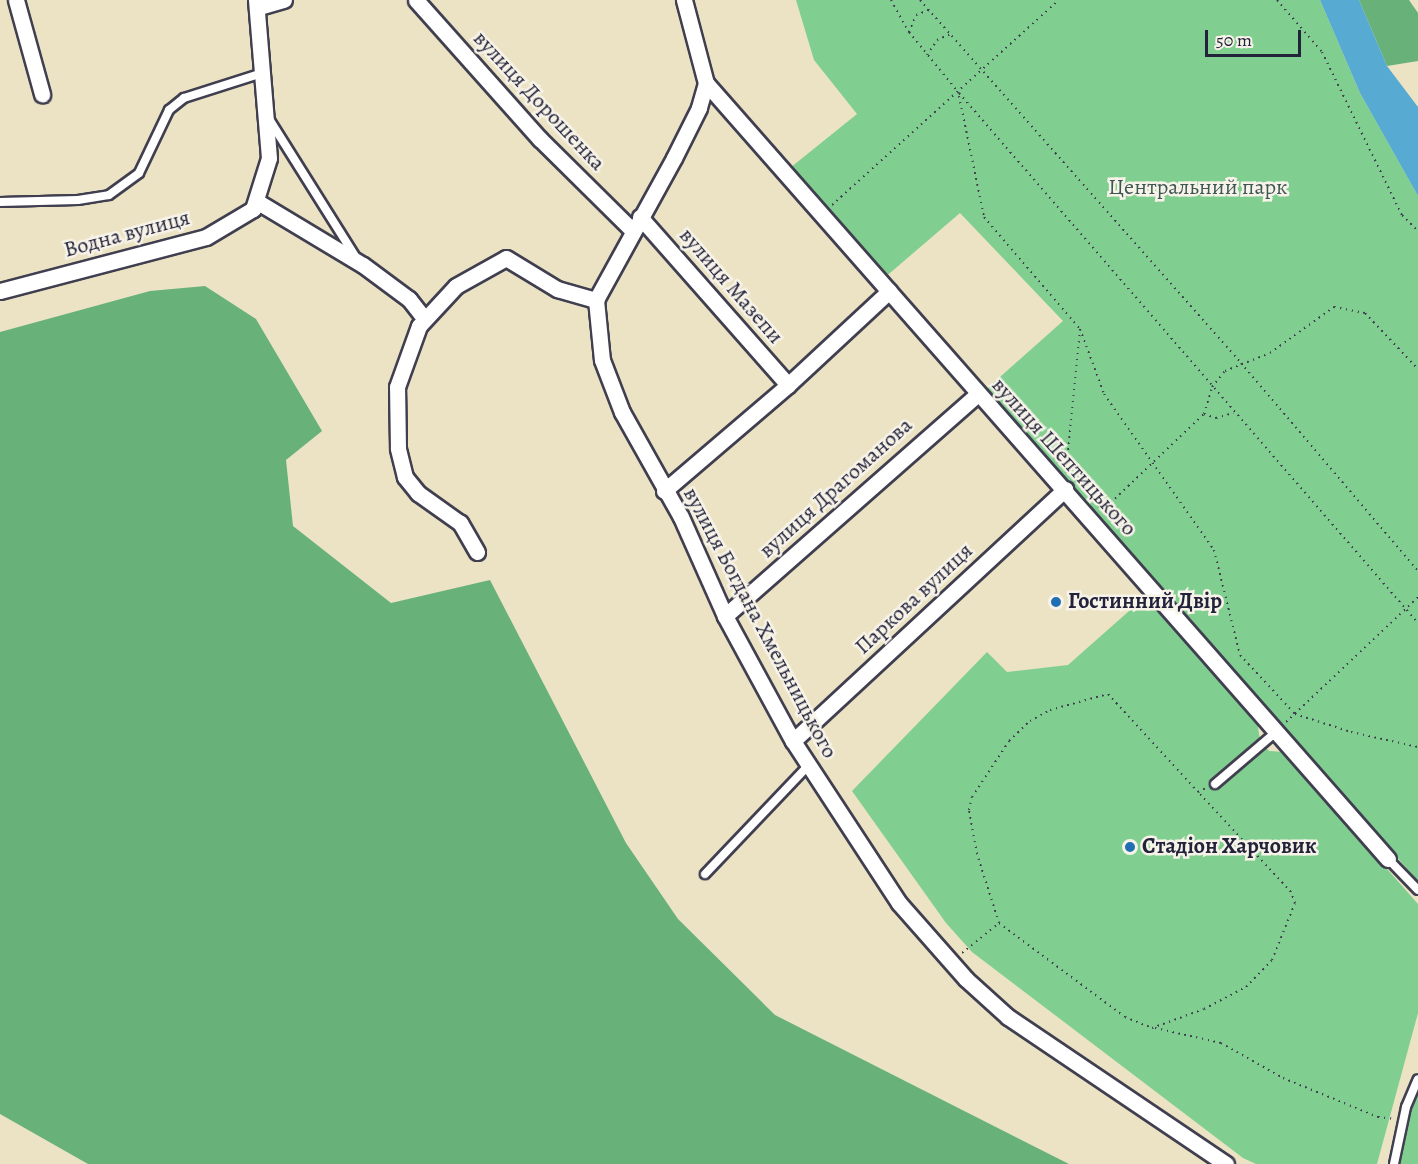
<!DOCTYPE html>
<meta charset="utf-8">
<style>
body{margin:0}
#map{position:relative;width:1418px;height:1164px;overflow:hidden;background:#ebe3c4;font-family:Alegreya,serif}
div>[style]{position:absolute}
.green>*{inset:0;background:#80cf90}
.forest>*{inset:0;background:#68b27a}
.water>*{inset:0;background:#57aad2}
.path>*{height:2px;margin-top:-1px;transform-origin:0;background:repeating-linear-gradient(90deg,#403f50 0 1.5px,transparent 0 6px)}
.roads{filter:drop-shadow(2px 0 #403f50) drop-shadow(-2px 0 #403f50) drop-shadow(0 2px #403f50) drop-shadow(0 -2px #403f50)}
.service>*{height:8px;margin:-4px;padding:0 4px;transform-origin:4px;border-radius:4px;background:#fff}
.minor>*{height:15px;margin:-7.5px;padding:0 7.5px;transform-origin:7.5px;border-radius:7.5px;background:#fff}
.dots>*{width:16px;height:16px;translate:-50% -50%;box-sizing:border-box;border:3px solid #f7f3e8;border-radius:50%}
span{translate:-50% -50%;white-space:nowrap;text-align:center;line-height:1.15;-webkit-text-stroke:5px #f7f3e8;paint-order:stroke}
.street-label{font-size:22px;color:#22223b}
.park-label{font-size:22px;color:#3e5654}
.poi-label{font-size:22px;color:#22223b;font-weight:700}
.left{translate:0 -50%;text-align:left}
.scale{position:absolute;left:1205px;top:30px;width:96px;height:27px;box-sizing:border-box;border:3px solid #22223b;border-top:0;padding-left:8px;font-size:18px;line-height:21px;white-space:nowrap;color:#22223b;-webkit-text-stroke:4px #f7f3e8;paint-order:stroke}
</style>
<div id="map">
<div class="green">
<div style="clip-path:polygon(796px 0,1320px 0,1360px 93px,1418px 196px,1418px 881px,983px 392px,1063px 321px,960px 213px,883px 279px,790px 168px,857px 114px,814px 60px)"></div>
<div style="clip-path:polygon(1146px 596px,1257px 721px,1260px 740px,1269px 751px,1284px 752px,1418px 904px,1418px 1013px,1377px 1164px,1256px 1164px,1243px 1158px,972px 952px,946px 923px,852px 791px,987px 652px,1007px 672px,1068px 665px)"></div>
<div style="clip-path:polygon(1418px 1084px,1418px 1164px,1398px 1164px,1407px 1116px)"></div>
</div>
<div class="forest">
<div style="clip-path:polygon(1359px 0,1409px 0,1418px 13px,1418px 61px,1387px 66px)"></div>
<div style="clip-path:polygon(205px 286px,256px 319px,322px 431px,286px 460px,293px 526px,391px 603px,490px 580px,626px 843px,678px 919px,775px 1015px,1069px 1164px,88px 1164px,0 1114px,0 332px,150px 291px)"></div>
</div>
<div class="water">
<div style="clip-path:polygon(1320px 0,1359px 0,1387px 66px,1418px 107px,1418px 196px,1360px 93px)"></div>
</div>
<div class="path">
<div style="left:891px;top:0;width:37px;rotate:61deg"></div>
<div style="left:909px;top:32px;width:79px;rotate:50.7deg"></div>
<div style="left:959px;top:93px;width:701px;rotate:49.11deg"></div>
<div style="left:920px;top:0;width:485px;rotate:48.5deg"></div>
<div style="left:1241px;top:363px;width:273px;rotate:49.6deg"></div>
<div style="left:1277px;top:0;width:69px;rotate:49.1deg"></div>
<div style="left:1322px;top:52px;width:182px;rotate:63.9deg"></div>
<div style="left:1402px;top:215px;width:23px;rotate:45deg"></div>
<div style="left:909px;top:32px;width:18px;rotate:-68deg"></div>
<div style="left:916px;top:15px;width:14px;rotate:-21deg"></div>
<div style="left:927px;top:55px;width:18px;rotate:-56deg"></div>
<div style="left:937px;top:40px;width:17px;rotate:-24deg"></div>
<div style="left:959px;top:96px;width:124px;rotate:78.3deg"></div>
<div style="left:984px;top:217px;width:148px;rotate:49.4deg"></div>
<div style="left:1080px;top:329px;width:144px;rotate:95.6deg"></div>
<div style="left:832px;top:205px;width:306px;rotate:-42.1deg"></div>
<div style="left:1080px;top:329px;width:69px;rotate:69.7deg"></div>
<div style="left:1104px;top:394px;width:191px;rotate:54.8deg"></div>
<div style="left:1214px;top:550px;width:108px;rotate:76.1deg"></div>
<div style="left:1240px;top:655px;width:81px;rotate:47deg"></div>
<div style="left:1295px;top:714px;width:59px;rotate:17.8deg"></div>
<div style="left:1351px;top:732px;width:69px;rotate:12.6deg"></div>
<div style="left:1204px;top:414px;width:13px;rotate:18deg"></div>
<div style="left:1216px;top:418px;width:18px;rotate:-16deg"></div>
<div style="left:1102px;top:511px;width:141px;rotate:-43.6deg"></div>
<div style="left:1204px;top:414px;width:28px;rotate:-73deg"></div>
<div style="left:1212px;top:387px;width:21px;rotate:-51deg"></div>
<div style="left:1225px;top:371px;width:48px;rotate:-21.8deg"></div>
<div style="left:1270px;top:353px;width:79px;rotate:-35.7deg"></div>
<div style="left:1334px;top:307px;width:32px;rotate:11deg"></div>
<div style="left:1365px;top:313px;width:77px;rotate:46.6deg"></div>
<div style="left:1286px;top:722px;width:182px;rotate:-43.4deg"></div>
<div style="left:999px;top:923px;width:72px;rotate:-107.7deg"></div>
<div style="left:977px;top:854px;width:45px;rotate:-100.3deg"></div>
<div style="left:969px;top:810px;width:13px;rotate:-77deg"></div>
<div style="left:972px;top:797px;width:67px;rotate:-56.5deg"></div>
<div style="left:1009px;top:741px;width:29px;rotate:-44deg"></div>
<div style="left:1030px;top:721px;width:23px;rotate:-29deg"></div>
<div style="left:1050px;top:710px;width:60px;rotate:-15.4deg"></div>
<div style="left:1108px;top:694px;width:133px;rotate:47.4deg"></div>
<div style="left:962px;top:953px;width:48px;rotate:-39deg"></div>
<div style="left:999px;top:923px;width:157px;rotate:36.7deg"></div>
<div style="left:1125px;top:1017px;width:29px;rotate:22deg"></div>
<div style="left:1152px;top:1028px;width:55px;rotate:-20.1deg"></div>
<div style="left:1204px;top:1009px;width:47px;rotate:-27.6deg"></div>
<div style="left:1246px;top:987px;width:37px;rotate:-46deg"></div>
<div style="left:1272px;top:960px;width:61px;rotate:-68deg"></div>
<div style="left:1295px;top:903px;width:12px;rotate:-110deg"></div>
<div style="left:1291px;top:892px;width:137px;rotate:-132.9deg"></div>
<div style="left:1198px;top:792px;width:9px;rotate:-27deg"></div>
<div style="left:1155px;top:1028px;width:68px;rotate:12.8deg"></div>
<div style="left:1221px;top:1043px;width:71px;rotate:29.4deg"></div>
<div style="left:1283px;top:1078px;width:103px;rotate:22.3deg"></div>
<div style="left:1378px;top:1117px;width:16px;rotate:7deg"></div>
</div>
<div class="roads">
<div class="service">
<div style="left:269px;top:119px;width:162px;rotate:57.9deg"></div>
<div style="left:0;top:202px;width:78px;rotate:-1.5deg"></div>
<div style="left:78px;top:200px;width:31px;rotate:-9deg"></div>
<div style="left:109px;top:195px;width:37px;rotate:-36deg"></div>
<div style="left:139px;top:173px;width:70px;rotate:-64.5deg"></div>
<div style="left:169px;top:110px;width:19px;rotate:-39deg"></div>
<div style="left:184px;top:98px;width:79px;rotate:-17.7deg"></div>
<div style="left:1215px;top:784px;width:80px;rotate:-40.4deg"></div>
<div style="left:1388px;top:859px;width:43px;rotate:45.9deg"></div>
<div style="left:705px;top:874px;width:149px;rotate:-46.4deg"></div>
<div style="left:1394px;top:1164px;width:58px;rotate:-78.1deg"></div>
<div style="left:1406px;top:1107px;width:30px;rotate:-67deg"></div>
</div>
<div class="minor">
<div style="left:16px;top:0;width:98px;rotate:74.5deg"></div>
<div style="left:416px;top:0;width:186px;rotate:48.3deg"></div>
<div style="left:540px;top:139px;width:129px;rotate:44.7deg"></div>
<div style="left:684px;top:0;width:86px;rotate:75.2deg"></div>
<div style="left:706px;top:83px;width:26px;rotate:106deg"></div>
<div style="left:699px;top:108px;width:56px;rotate:116.6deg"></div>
<div style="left:674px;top:158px;width:162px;rotate:118.8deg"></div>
<div style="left:596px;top:300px;width:60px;rotate:84.3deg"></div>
<div style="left:602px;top:360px;width:56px;rotate:69deg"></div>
<div style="left:622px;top:412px;width:120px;rotate:60.7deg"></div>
<div style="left:681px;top:517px;width:108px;rotate:66deg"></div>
<div style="left:725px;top:616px;width:142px;rotate:61.5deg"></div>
<div style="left:793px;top:741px;width:194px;rotate:56.8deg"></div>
<div style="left:899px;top:903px;width:101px;rotate:48.6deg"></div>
<div style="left:966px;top:979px;width:57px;rotate:42.1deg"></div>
<div style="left:1008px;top:1017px;width:263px;rotate:34deg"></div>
<div style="left:259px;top:7px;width:26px;rotate:-16deg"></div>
<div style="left:706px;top:83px;width:1033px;rotate:48.69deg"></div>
<div style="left:258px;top:202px;width:122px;rotate:31deg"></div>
<div style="left:363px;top:265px;width:57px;rotate:36.5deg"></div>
<div style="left:409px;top:299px;width:24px;rotate:52deg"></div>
<div style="left:640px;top:217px;width:224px;rotate:48.6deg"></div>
<div style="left:0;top:291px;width:213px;rotate:-14.7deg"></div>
<div style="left:206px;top:237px;width:55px;rotate:-30.8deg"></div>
<div style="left:253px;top:209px;width:53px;rotate:-72.6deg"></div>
<div style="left:269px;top:158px;width:159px;rotate:-94.7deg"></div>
<div style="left:664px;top:491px;width:163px;rotate:-40.5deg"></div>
<div style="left:788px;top:385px;width:138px;rotate:-42.9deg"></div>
<div style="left:477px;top:552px;width:34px;rotate:-120deg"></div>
<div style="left:460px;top:523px;width:52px;rotate:-144.5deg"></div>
<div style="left:418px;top:493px;width:21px;rotate:-129deg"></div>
<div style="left:405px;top:477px;width:30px;rotate:-104deg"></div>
<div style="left:398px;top:448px;width:61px;rotate:-90.9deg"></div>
<div style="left:397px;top:387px;width:65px;rotate:-70.2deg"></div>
<div style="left:419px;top:326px;width:54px;rotate:-47.2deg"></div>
<div style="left:456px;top:286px;width:57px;rotate:-29.2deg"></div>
<div style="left:506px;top:258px;width:60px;rotate:31.3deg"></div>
<div style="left:557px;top:289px;width:41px;rotate:15.8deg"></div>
<div style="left:725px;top:616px;width:335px;rotate:-41.3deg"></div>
<div style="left:793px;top:741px;width:371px;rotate:-42.8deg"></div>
</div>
</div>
<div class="dots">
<div style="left:1056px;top:602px;background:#1f6fb2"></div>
<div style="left:1130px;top:847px;background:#1f6fb2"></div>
</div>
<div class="street-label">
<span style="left:539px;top:101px;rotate:47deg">вулиця Дорошенка</span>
<span style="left:127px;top:234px;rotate:-15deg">Водна вулиця</span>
<span style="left:731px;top:286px;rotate:49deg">вулиця Мазепи</span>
<span style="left:1064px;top:457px;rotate:48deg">вулиця Шептицького</span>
<span style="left:836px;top:488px;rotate:-42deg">вулиця Драгоманова</span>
<span style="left:914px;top:599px;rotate:-43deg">Паркова вулиця</span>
<span style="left:760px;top:623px;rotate:62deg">вулиця Богдана Хмельницького</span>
</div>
<div class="park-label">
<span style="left:1198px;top:188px">Центральний парк</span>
</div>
<div class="poi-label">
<span class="left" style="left:1068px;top:602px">Гостинний Двір</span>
<span class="left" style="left:1142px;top:847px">Стадіон Харчовик</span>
</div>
<div class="scale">50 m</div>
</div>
